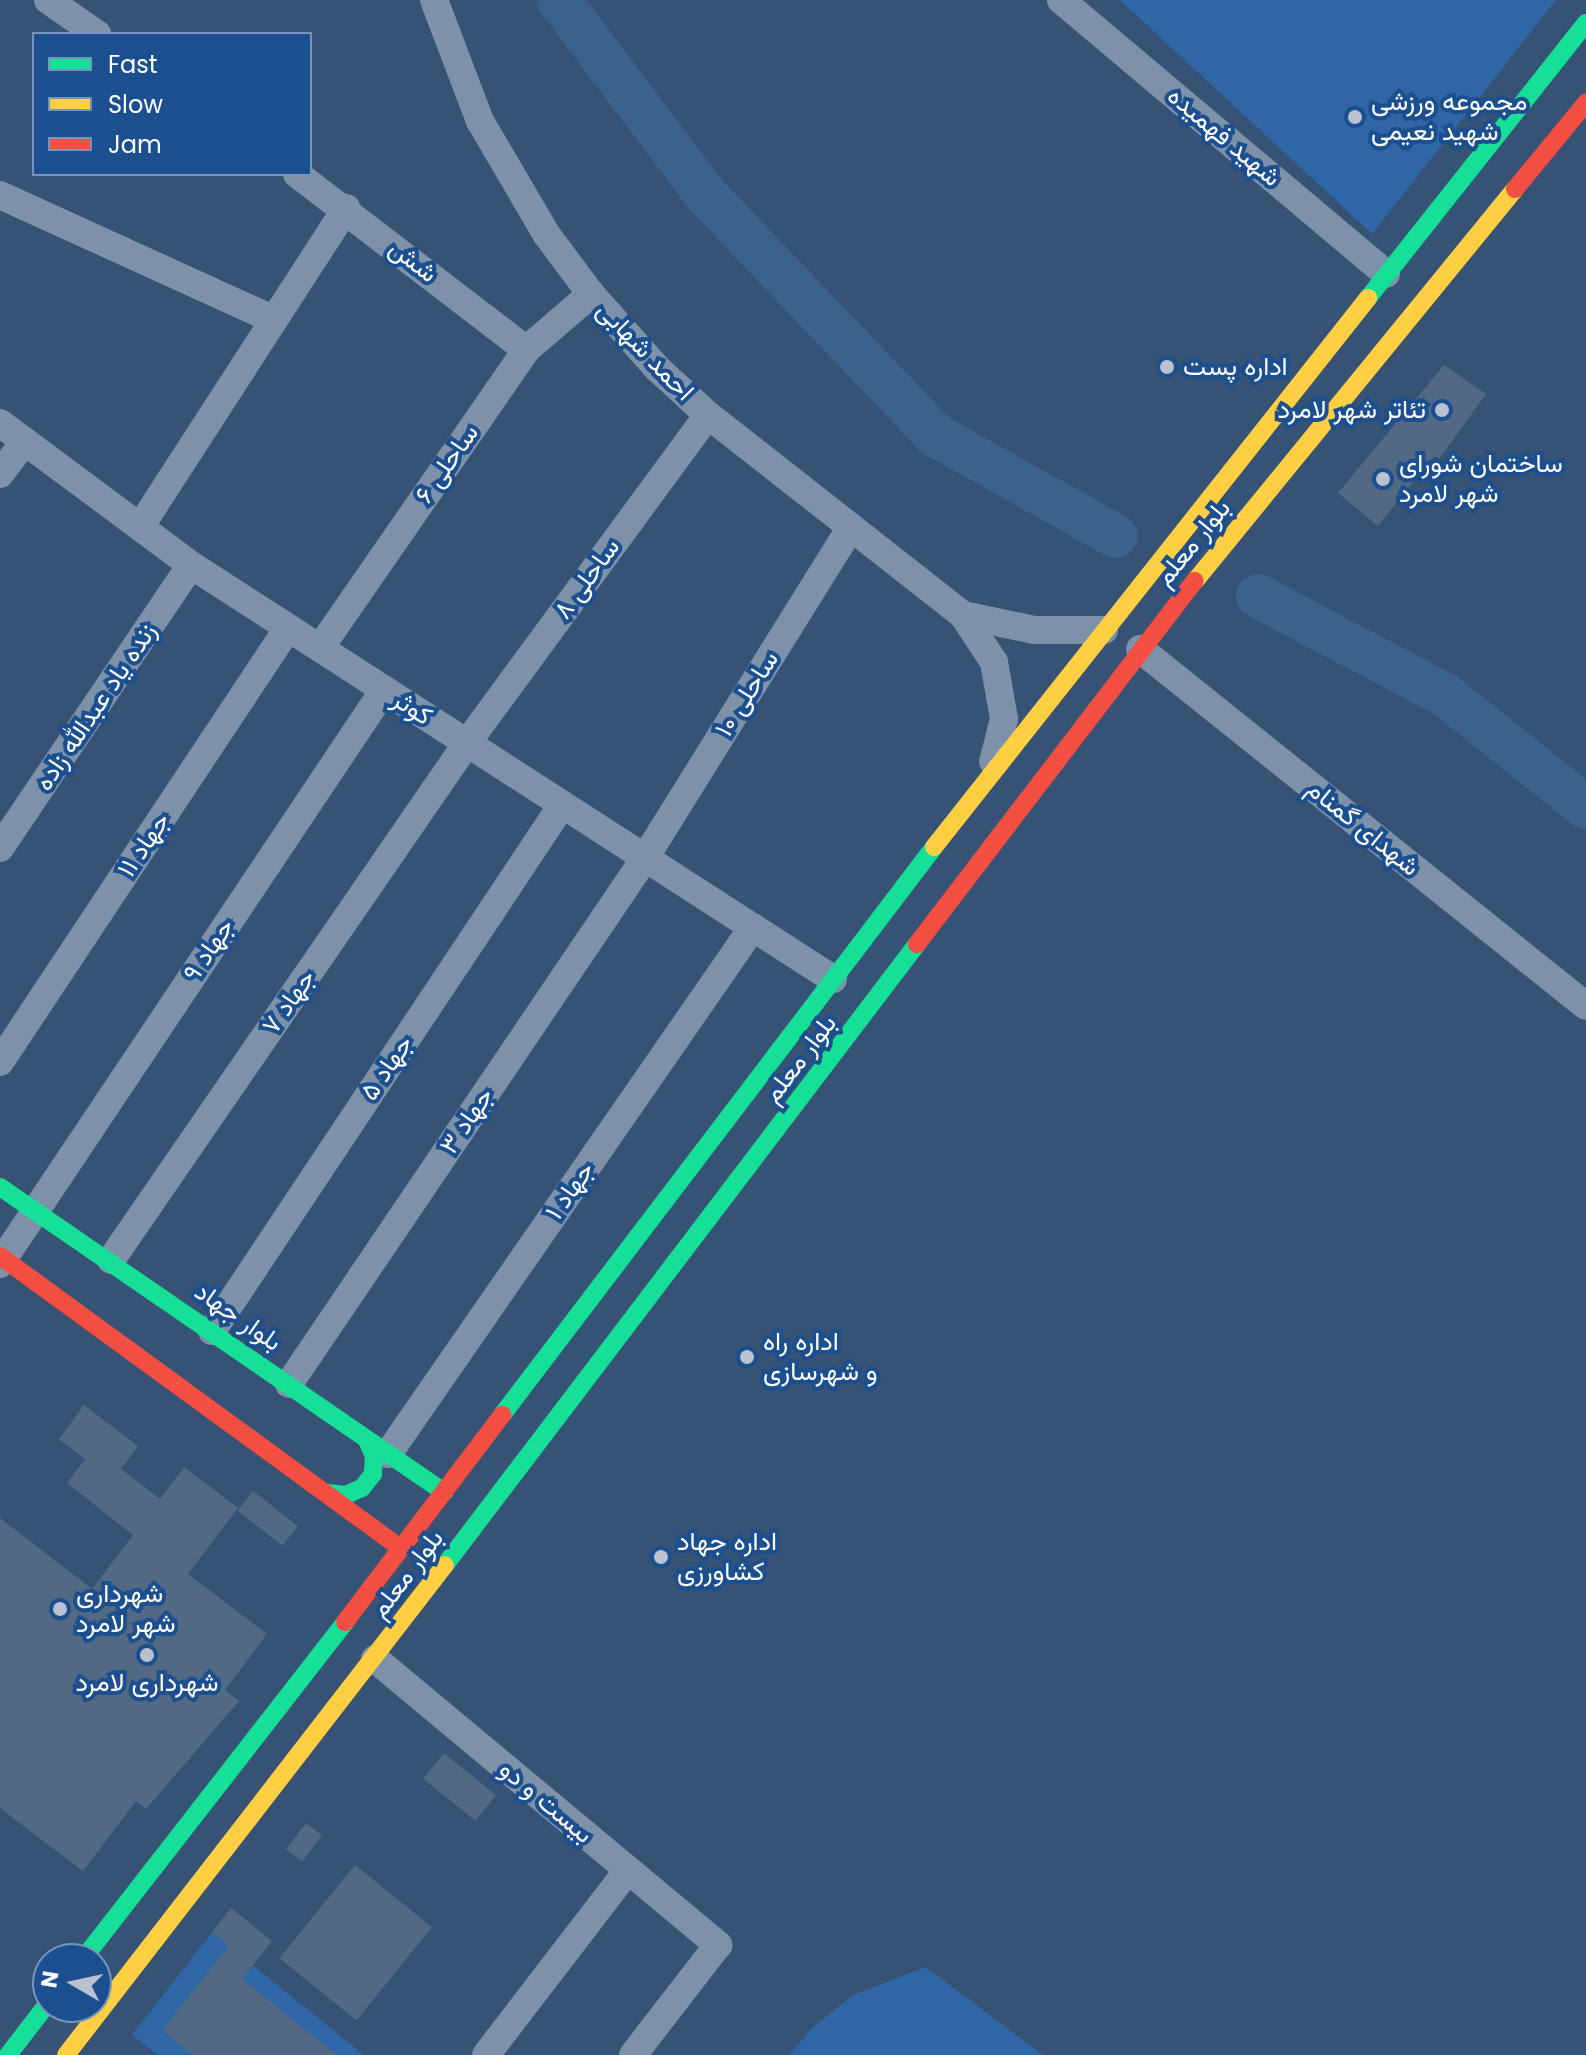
<!DOCTYPE html>
<meta charset="utf-8">
<style>
body{margin:0}
#map{position:relative;width:1586px;height:2055px;overflow:hidden;background:#365274;font-family:Poppins,Vazirmatn,sans-serif}
div>[style]{position:absolute}
.green>*{inset:0;background:#2f66a5}
.river>*{height:44px;margin:-22px;padding:0 22px;transform-origin:22px;border-radius:22px;background:#3b618d}
.building>*{inset:0;background:#526984;transform-origin:0 0}
.street>*{height:28px;margin:-14px;padding:0 14px;transform-origin:14px;border-radius:14px;background:#7d92a8}
.fast>*{height:18px;margin:-9px;padding:0 9px;transform-origin:9px;border-radius:9px;background:#16e098}
.slow>*{height:18px;margin:-9px;padding:0 9px;transform-origin:9px;border-radius:9px;background:#ffcf43}
.jam>*{height:18px;margin:-9px;padding:0 9px;transform-origin:9px;border-radius:9px;background:#f24e42}
.dots>*{width:22px;height:22px;translate:-50% -50%;box-sizing:border-box;border:4px solid #1b4f8f;border-radius:50%}
span{translate:-50% -50%;white-space:nowrap;text-align:center;line-height:1.15;-webkit-text-stroke:8px #1b4f8f;paint-order:stroke}
.poi-label{font-size:26px;color:#fff}
.left{translate:0 -50%;text-align:left}
.right{translate:-100% -50%;text-align:right}
.street-label{font-size:26px;color:#fff}
.legend{position:absolute;left:32px;top:32px;width:280px;height:144px;box-sizing:border-box;background:#1b4f8f;border:2px solid #7695bc;margin:0;padding:10px 14px;list-style:none;font-size:24px;color:#fff}
.legend li{display:flex;align-items:center;gap:16px;height:40px}
.legend b{width:40px;border:2px solid #7695bc}
.north{position:absolute;left:32px;top:1943px;width:80px;height:80px;box-sizing:border-box;background:#1b4f8f;border:2px solid #7695bc;border-radius:50%;rotate:279deg;font-size:22px;font-weight:700;line-height:32px;text-align:center;color:#fff}
.north::after{content:'';display:block;margin:auto;width:28px;height:36px;background:#b9c2ce;clip-path:polygon(50% 0,100% 100%,50% 72%,0 100%)}
</style>
<div id="map">
<div class="green">
<div style="clip-path:polygon(1120px 0,1556px 0,1372px 234px)"></div>
<div style="clip-path:polygon(212px 1932px,364px 2055px,158px 2055px,132px 2035px)"></div>
<div style="clip-path:polygon(926px 1967px,1043px 2055px,789px 2055px,812px 2028px,853px 1995px)"></div>
</div>
<div class="river">
<div style="left:559px;top:0;width:244px;rotate:53deg"></div>
<div style="left:706px;top:195px;width:332px;rotate:46.3deg"></div>
<div style="left:935px;top:435px;width:207px;rotate:29.2deg"></div>
<div style="left:1258px;top:596px;width:212px;rotate:27.9deg"></div>
<div style="left:1445px;top:695px;width:180px;rotate:38.5deg"></div>
</div>
<div class="building">
<div style="clip-path:polygon(1444px 365px,1486px 394px,1439px 459px,1435px 455px,1378px 526px,1338px 493px)"></div>
<div style="clip-path:polygon(84px 1405px,138px 1446px,121px 1469px,160px 1499px,184px 1467px,238px 1508px,188px 1574px,267px 1634px,225px 1690px,239px 1701px,146px 1809px,136px 1801px,83px 1871px,0 1808px,0 1518px,92px 1589px,133px 1535px,67px 1483px,85px 1459px,59px 1439px)"></div>
<div style="left:253px;top:1491px;width:57px;height:25px;rotate:38deg"></div>
<div style="left:444px;top:1753px;width:67px;height:33px;rotate:39deg"></div>
<div style="left:306px;top:1823px;width:20px;height:33px;rotate:37deg"></div>
<div style="left:355px;top:1865px;width:99px;height:120px;rotate:39deg"></div>
<div style="clip-path:polygon(231px 1908px,272px 1941px,242px 1979px,337px 2055px,193px 2055px,162px 2030px,229px 1946px,212px 1932px)"></div>
</div>
<div class="street">
<div style="left:48px;top:0;width:60px;rotate:34.8deg"></div>
<div style="left:434px;top:0;width:129px;rotate:69.2deg"></div>
<div style="left:480px;top:121px;width:132px;rotate:59.6deg"></div>
<div style="left:547px;top:235px;width:74px;rotate:53.3deg"></div>
<div style="left:591px;top:294px;width:99px;rotate:48.3deg"></div>
<div style="left:657px;top:368px;width:69px;rotate:42.7deg"></div>
<div style="left:708px;top:415px;width:324px;rotate:38.1deg"></div>
<div style="left:963px;top:615px;width:56px;rotate:56.6deg"></div>
<div style="left:994px;top:662px;width:58px;rotate:80deg"></div>
<div style="left:1004px;top:719px;width:44px;rotate:104.3deg"></div>
<div style="left:1061px;top:0;width:425px;rotate:40.1deg"></div>
<div style="left:297px;top:174px;width:289px;rotate:37.5deg"></div>
<div style="left:0;top:195px;width:301px;rotate:24.5deg"></div>
<div style="left:0;top:423px;width:238px;rotate:36.6deg"></div>
<div style="left:191px;top:565px;width:764px;rotate:32.82deg"></div>
<div style="left:0;top:474px;width:41px;rotate:-52.9deg"></div>
<div style="left:140px;top:527px;width:380px;rotate:-57.1deg"></div>
<div style="left:963px;top:615px;width:73px;rotate:11.9deg"></div>
<div style="left:1034px;top:630px;width:70px"></div>
<div style="left:320px;top:648px;width:362px;rotate:-55.3deg"></div>
<div style="left:526px;top:350px;width:86px;rotate:-40.7deg"></div>
<div style="left:1140px;top:649px;width:571px;rotate:38.68deg"></div>
<div style="left:0;top:848px;width:341px;rotate:-56deg"></div>
<div style="left:0;top:1062px;width:521px;rotate:-56.43deg"></div>
<div style="left:111px;top:1260px;width:628px;rotate:-55.45deg"></div>
<div style="left:467px;top:743px;width:407px;rotate:-53.7deg"></div>
<div style="left:0;top:1264px;width:691px;rotate:-56.22deg"></div>
<div style="left:212px;top:1331px;width:632px;rotate:-56.36deg"></div>
<div style="left:289px;top:1384px;width:635px;rotate:-55.91deg"></div>
<div style="left:645px;top:858px;width:388px;rotate:-58.1deg"></div>
<div style="left:388px;top:1454px;width:641px;rotate:-55.29deg"></div>
<div style="left:375px;top:1659px;width:447px;rotate:39.8deg"></div>
<div style="left:718px;top:1945px;width:139px;rotate:127.7deg"></div>
<div style="left:486px;top:2055px;width:233px;rotate:-52.5deg"></div>
</div>
<div class="fast">
<div style="left:1368px;top:298px;width:351px;rotate:-51.6deg"></div>
<div style="left:0;top:1187px;width:539px;rotate:34.49deg"></div>
<div style="left:502px;top:1415px;width:714px;rotate:-52.74deg"></div>
<div style="left:328px;top:1493px;width:18px;rotate:6deg"></div>
<div style="left:346px;top:1495px;width:17px;rotate:-24deg"></div>
<div style="left:362px;top:1488px;width:18px;rotate:-52deg"></div>
<div style="left:373px;top:1474px;width:18px;rotate:-87deg"></div>
<div style="left:374px;top:1456px;width:17px;rotate:-114deg"></div>
<div style="left:445px;top:1565px;width:780px;rotate:-52.76deg"></div>
<div style="left:83px;top:1959px;width:427px;rotate:-52.1deg"></div>
<div style="left:8px;top:2055px;width:66px;rotate:-52.4deg"></div>
</div>
<div class="slow">
<div style="left:1195px;top:581px;width:506px;rotate:-50.77deg"></div>
<div style="left:934px;top:847px;width:700px;rotate:-51.67deg"></div>
<div style="left:66px;top:2055px;width:619px;rotate:-52.28deg"></div>
</div>
<div class="jam">
<div style="left:1515px;top:189px;width:112px;rotate:-50.5deg"></div>
<div style="left:917px;top:944px;width:457px;rotate:-52.6deg"></div>
<div style="left:0;top:1256px;width:496px;rotate:36.1deg"></div>
<div style="left:345px;top:1622px;width:260px;rotate:-52.8deg"></div>
</div>
<div class="dots">
<div style="left:1355px;top:117px;background:#b9c2ce"></div>
<div style="left:1167px;top:367px;background:#b9c2ce"></div>
<div style="left:1442px;top:410px;background:#b9c2ce"></div>
<div style="left:1383px;top:479px;background:#b9c2ce"></div>
<div style="left:747px;top:1357px;background:#b9c2ce"></div>
<div style="left:661px;top:1557px;background:#b9c2ce"></div>
<div style="left:60px;top:1609px;background:#b9c2ce"></div>
<div style="left:147px;top:1655px;background:#b9c2ce"></div>
</div>
<div class="poi-label">
<span class="left" style="left:1371px;top:117px">مجموعه ورزشی<br>شهید نعیمی</span>
<span class="left" style="left:1183px;top:367px">اداره پست</span>
<span class="right" style="left:1426px;top:410px">تئاتر شهر لامرد</span>
<span class="left" style="left:1399px;top:479px">ساختمان شورای<br>شهر لامرد</span>
<span class="left" style="left:763px;top:1357px">اداره راه<br>و شهرسازی</span>
<span class="left" style="left:677px;top:1557px">اداره جهاد<br>کشاورزی</span>
<span class="left" style="left:76px;top:1609px">شهرداری<br>شهر لامرد</span>
<span style="left:147px;top:1683px">شهرداری لامرد</span>
</div>
<div class="street-label">
<span style="left:1224px;top:137px;rotate:40deg">شهید فهمیده</span>
<span style="left:413px;top:261px;rotate:38deg">شش</span>
<span style="left:645px;top:351px;rotate:46deg">احمد شهابی</span>
<span style="left:447px;top:464px;rotate:-55deg">ساحلی ۶</span>
<span style="left:1193px;top:543px;rotate:-51deg">بلوار معلم</span>
<span style="left:587px;top:579px;rotate:-54deg">ساحلی ۸</span>
<span style="left:747px;top:694px;rotate:-58deg">ساحلی ۱۰</span>
<span style="left:96px;top:707px;rotate:-56deg">زنده یاد عبدالله زاده</span>
<span style="left:412px;top:708px;rotate:33deg">کوثر</span>
<span style="left:1363px;top:828px;rotate:39deg">شهدای گمنام</span>
<span style="left:144px;top:845px;rotate:-56deg">جهاد ۱۱</span>
<span style="left:209px;top:950px;rotate:-56deg">جهاد ۹</span>
<span style="left:289px;top:1002px;rotate:-55deg">جهاد ۷</span>
<span style="left:800px;top:1059px;rotate:-53deg">بلوار معلم</span>
<span style="left:387px;top:1068px;rotate:-56deg">جهاد ۵</span>
<span style="left:467px;top:1121px;rotate:-56deg">جهاد ۳</span>
<span style="left:570px;top:1191px;rotate:-55deg">جهاد ۱</span>
<span style="left:238px;top:1317px;rotate:35deg">بلوار جهاد</span>
<span style="left:407px;top:1574px;rotate:-53deg">بلوار معلم</span>
<span style="left:546px;top:1802px;rotate:40deg">بیست و دو</span>
</div>
<ul class="legend">
<li><b style="height:10px;background:#16e098"></b>Fast</li>
<li><b style="height:10px;background:#ffcf43"></b>Slow</li>
<li><b style="height:10px;background:#f24e42"></b>Jam</li>
</ul>
<div class="north">N</div>
</div>
